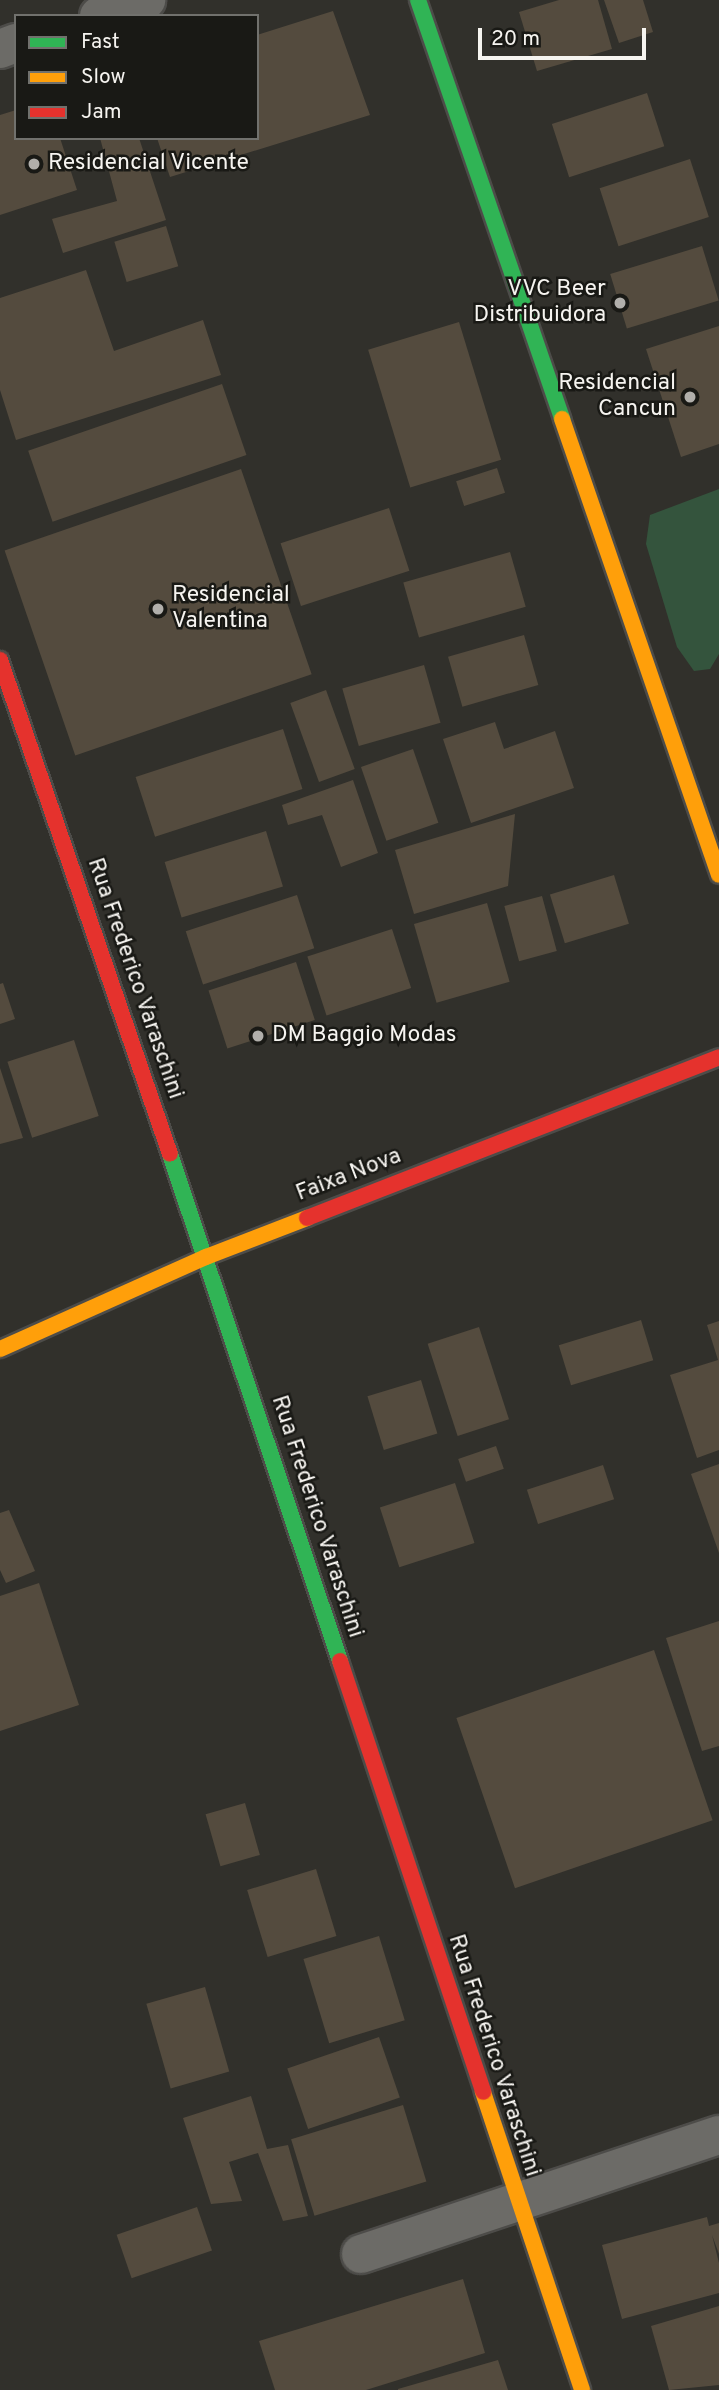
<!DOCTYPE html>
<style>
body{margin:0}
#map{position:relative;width:719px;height:2390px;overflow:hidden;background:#31302b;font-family:Overpass,sans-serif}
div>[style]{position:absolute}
.green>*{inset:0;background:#34543d}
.building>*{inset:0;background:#544b3e;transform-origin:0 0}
.roads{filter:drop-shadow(2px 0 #4d4c49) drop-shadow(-2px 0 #4d4c49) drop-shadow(0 2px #4d4c49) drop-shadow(0 -2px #4d4c49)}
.street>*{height:38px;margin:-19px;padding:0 19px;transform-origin:19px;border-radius:19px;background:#6c6b67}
.fast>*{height:16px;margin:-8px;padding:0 8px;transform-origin:8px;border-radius:8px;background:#30b455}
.slow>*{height:16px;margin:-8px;padding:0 8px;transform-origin:8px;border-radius:8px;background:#ff9f0a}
.jam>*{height:16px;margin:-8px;padding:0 8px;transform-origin:8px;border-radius:8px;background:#e5322d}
.dots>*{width:19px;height:19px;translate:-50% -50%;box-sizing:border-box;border:4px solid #191915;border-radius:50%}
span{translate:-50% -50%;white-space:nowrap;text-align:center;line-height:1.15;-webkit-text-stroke:5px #191915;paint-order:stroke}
.poi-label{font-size:23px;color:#f6f4f0}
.left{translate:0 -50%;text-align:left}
.right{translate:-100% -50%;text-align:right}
.street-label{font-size:23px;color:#f6f4f0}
.legend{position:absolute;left:14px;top:14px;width:245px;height:126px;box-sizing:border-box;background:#191915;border:2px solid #71716d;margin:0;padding:9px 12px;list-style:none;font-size:21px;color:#f6f4f0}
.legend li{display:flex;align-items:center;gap:14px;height:35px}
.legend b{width:35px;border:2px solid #71716d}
.scale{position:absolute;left:478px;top:28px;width:168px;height:32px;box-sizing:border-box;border:4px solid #f6f4f0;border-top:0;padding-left:9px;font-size:21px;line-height:24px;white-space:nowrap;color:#f6f4f0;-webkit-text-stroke:5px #191915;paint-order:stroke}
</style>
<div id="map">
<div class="green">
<div style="clip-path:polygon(719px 489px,719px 654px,710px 669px,694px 671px,677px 647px,646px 544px,650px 515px)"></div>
</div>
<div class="building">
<div style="clip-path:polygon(559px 0,598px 0,612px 49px,537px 71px,519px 12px)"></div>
<div style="clip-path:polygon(604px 0,643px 0,653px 32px,619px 43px)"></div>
<div style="clip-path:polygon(333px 11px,370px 115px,170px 177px,157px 138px,257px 138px,257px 35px)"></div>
<div style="left:647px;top:93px;width:56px;height:100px;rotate:72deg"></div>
<div style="clip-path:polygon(16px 110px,16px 138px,60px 138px,77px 190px,0 215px,0 115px)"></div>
<div style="clip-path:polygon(100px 138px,139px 138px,166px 220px,63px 253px,52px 219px,117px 201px)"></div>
<div style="left:690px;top:159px;width:61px;height:95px;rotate:72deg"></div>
<div style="left:166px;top:226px;width:42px;height:54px;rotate:73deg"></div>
<div style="left:702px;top:246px;width:57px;height:96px;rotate:73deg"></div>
<div style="clip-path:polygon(86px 270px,114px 351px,203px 320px,221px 375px,16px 440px,0 390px,0 298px)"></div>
<div style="left:459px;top:322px;width:144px;height:95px;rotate:73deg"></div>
<div style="clip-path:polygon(719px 326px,719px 444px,681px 457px,646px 349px)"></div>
<div style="left:222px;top:384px;width:75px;height:205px;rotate:71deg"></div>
<div style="left:497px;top:468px;width:26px;height:43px;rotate:72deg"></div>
<div style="left:241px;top:469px;width:217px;height:250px;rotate:71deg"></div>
<div style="left:389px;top:508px;width:66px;height:114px;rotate:72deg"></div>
<div style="left:510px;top:552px;width:57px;height:111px;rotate:74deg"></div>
<div style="left:524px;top:635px;width:52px;height:79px;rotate:74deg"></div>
<div style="left:424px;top:665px;width:60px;height:85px;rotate:74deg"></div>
<div style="left:326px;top:690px;width:84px;height:38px;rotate:70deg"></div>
<div style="clip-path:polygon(495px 722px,504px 749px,555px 731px,574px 788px,471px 823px,443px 739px)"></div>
<div style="left:283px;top:729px;width:63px;height:155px;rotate:72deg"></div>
<div style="left:413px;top:749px;width:78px;height:55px;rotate:71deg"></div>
<div style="clip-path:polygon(353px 780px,378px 853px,341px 867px,322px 815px,288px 825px,282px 805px)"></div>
<div style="clip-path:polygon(515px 814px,508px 886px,414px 914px,395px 850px)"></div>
<div style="left:266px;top:831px;width:58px;height:106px;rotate:73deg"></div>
<div style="left:614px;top:875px;width:51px;height:67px;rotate:73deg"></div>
<div style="left:297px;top:895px;width:56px;height:117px;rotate:72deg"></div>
<div style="left:542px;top:896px;width:57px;height:39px;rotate:75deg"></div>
<div style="left:487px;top:903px;width:82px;height:76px;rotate:74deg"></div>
<div style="left:392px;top:929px;width:62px;height:89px;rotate:72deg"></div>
<div style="left:296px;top:962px;width:61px;height:92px;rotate:72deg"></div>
<div style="clip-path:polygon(3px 983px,15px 1019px,0 1024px,0 984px)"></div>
<div style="left:74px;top:1040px;width:80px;height:70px;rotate:72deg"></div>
<div style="clip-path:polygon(0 1068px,23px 1138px,0 1144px)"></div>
<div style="left:641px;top:1320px;width:42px;height:86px;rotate:73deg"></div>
<div style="clip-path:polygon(719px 1321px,719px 1450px,697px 1458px,670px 1375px,718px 1360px,707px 1325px)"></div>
<div style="left:479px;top:1327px;width:97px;height:54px;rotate:72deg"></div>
<div style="left:421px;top:1380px;width:56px;height:56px;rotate:73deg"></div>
<div style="left:496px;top:1446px;width:24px;height:40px;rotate:71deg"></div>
<div style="clip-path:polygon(719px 1464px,719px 1553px,691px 1474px)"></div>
<div style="left:603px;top:1465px;width:36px;height:80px;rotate:72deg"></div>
<div style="left:455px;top:1483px;width:63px;height:79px;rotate:72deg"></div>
<div style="clip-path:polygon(9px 1510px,35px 1571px,6px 1583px,0 1570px,0 1513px)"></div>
<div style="clip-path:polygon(39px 1583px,79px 1705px,0 1731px,0 1596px)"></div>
<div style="clip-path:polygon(719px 1621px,719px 1746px,702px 1751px,666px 1638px)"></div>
<div style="left:654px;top:1650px;width:180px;height:209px;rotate:71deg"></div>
<div style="left:245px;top:1803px;width:54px;height:41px;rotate:74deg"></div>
<div style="left:316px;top:1869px;width:70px;height:72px;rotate:73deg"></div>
<div style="left:379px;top:1936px;width:88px;height:79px;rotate:73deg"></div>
<div style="left:205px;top:1987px;width:88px;height:61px;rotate:74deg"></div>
<div style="left:379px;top:2037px;width:64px;height:97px;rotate:71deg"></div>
<div style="clip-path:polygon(251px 2096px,267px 2149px,288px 2145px,308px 2216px,283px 2221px,258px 2153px,229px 2162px,242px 2201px,211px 2204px,183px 2118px)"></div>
<div style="left:403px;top:2105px;width:80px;height:117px;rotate:73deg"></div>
<div style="left:197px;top:2207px;width:46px;height:85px;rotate:71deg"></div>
<div style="clip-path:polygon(707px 2217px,709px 2226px,719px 2223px,719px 2254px,712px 2235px,719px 2263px,719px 2293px,622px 2319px,602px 2245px)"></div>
<div style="clip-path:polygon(463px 2279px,485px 2353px,366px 2390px,275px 2390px,259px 2341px)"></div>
<div style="clip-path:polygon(719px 2306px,719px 2385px,669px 2390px,651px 2326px)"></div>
<div style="clip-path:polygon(498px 2360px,508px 2390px,398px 2390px,398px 2389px)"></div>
</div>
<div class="roads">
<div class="street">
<div style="left:99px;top:16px;width:50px;rotate:-18.8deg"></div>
<div style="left:0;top:49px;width:17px;rotate:-21deg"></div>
<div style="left:361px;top:2254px;width:377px;rotate:-18.4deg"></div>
</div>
<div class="fast">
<div style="left:418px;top:0;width:443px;rotate:71deg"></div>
<div style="left:170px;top:1154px;width:535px;rotate:71.46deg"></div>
</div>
<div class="slow">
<div style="left:562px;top:419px;width:482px;rotate:71deg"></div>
<div style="left:0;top:1349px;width:226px;rotate:-24.1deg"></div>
<div style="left:206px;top:1257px;width:108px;rotate:-21.1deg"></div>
<div style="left:483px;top:2092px;width:314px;rotate:71.6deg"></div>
</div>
<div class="jam">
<div style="left:0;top:660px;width:522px;rotate:71.01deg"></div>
<div style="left:307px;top:1218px;width:442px;rotate:-21.3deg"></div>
<div style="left:340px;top:1661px;width:454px;rotate:71.6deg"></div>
</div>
</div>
<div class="dots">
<div style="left:34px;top:164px;background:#b1afab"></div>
<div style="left:620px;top:303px;background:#b1afab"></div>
<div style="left:690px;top:397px;background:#b1afab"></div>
<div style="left:158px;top:609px;background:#b1afab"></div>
<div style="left:258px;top:1036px;background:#b1afab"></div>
</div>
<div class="poi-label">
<span class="left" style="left:48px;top:164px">Residencial Vicente</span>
<span class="right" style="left:606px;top:303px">VVC Beer<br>Distribuidora</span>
<span class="right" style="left:676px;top:397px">Residencial<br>Cancun</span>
<span class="left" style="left:172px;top:609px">Residencial<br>Valentina</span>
<span class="left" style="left:272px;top:1036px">DM Baggio Modas</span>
</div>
<div class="street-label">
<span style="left:134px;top:979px;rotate:71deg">Rua Frederico Varaschini</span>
<span style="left:349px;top:1176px;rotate:-21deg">Faixa Nova</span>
<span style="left:316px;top:1517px;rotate:72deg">Rua Frederico Varaschini</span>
<span style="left:493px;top:2056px;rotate:72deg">Rua Frederico Varaschini</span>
</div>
<ul class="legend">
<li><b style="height:9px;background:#30b455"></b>Fast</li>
<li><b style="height:9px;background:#ff9f0a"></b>Slow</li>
<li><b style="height:9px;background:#e5322d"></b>Jam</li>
</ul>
<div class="scale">20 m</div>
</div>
